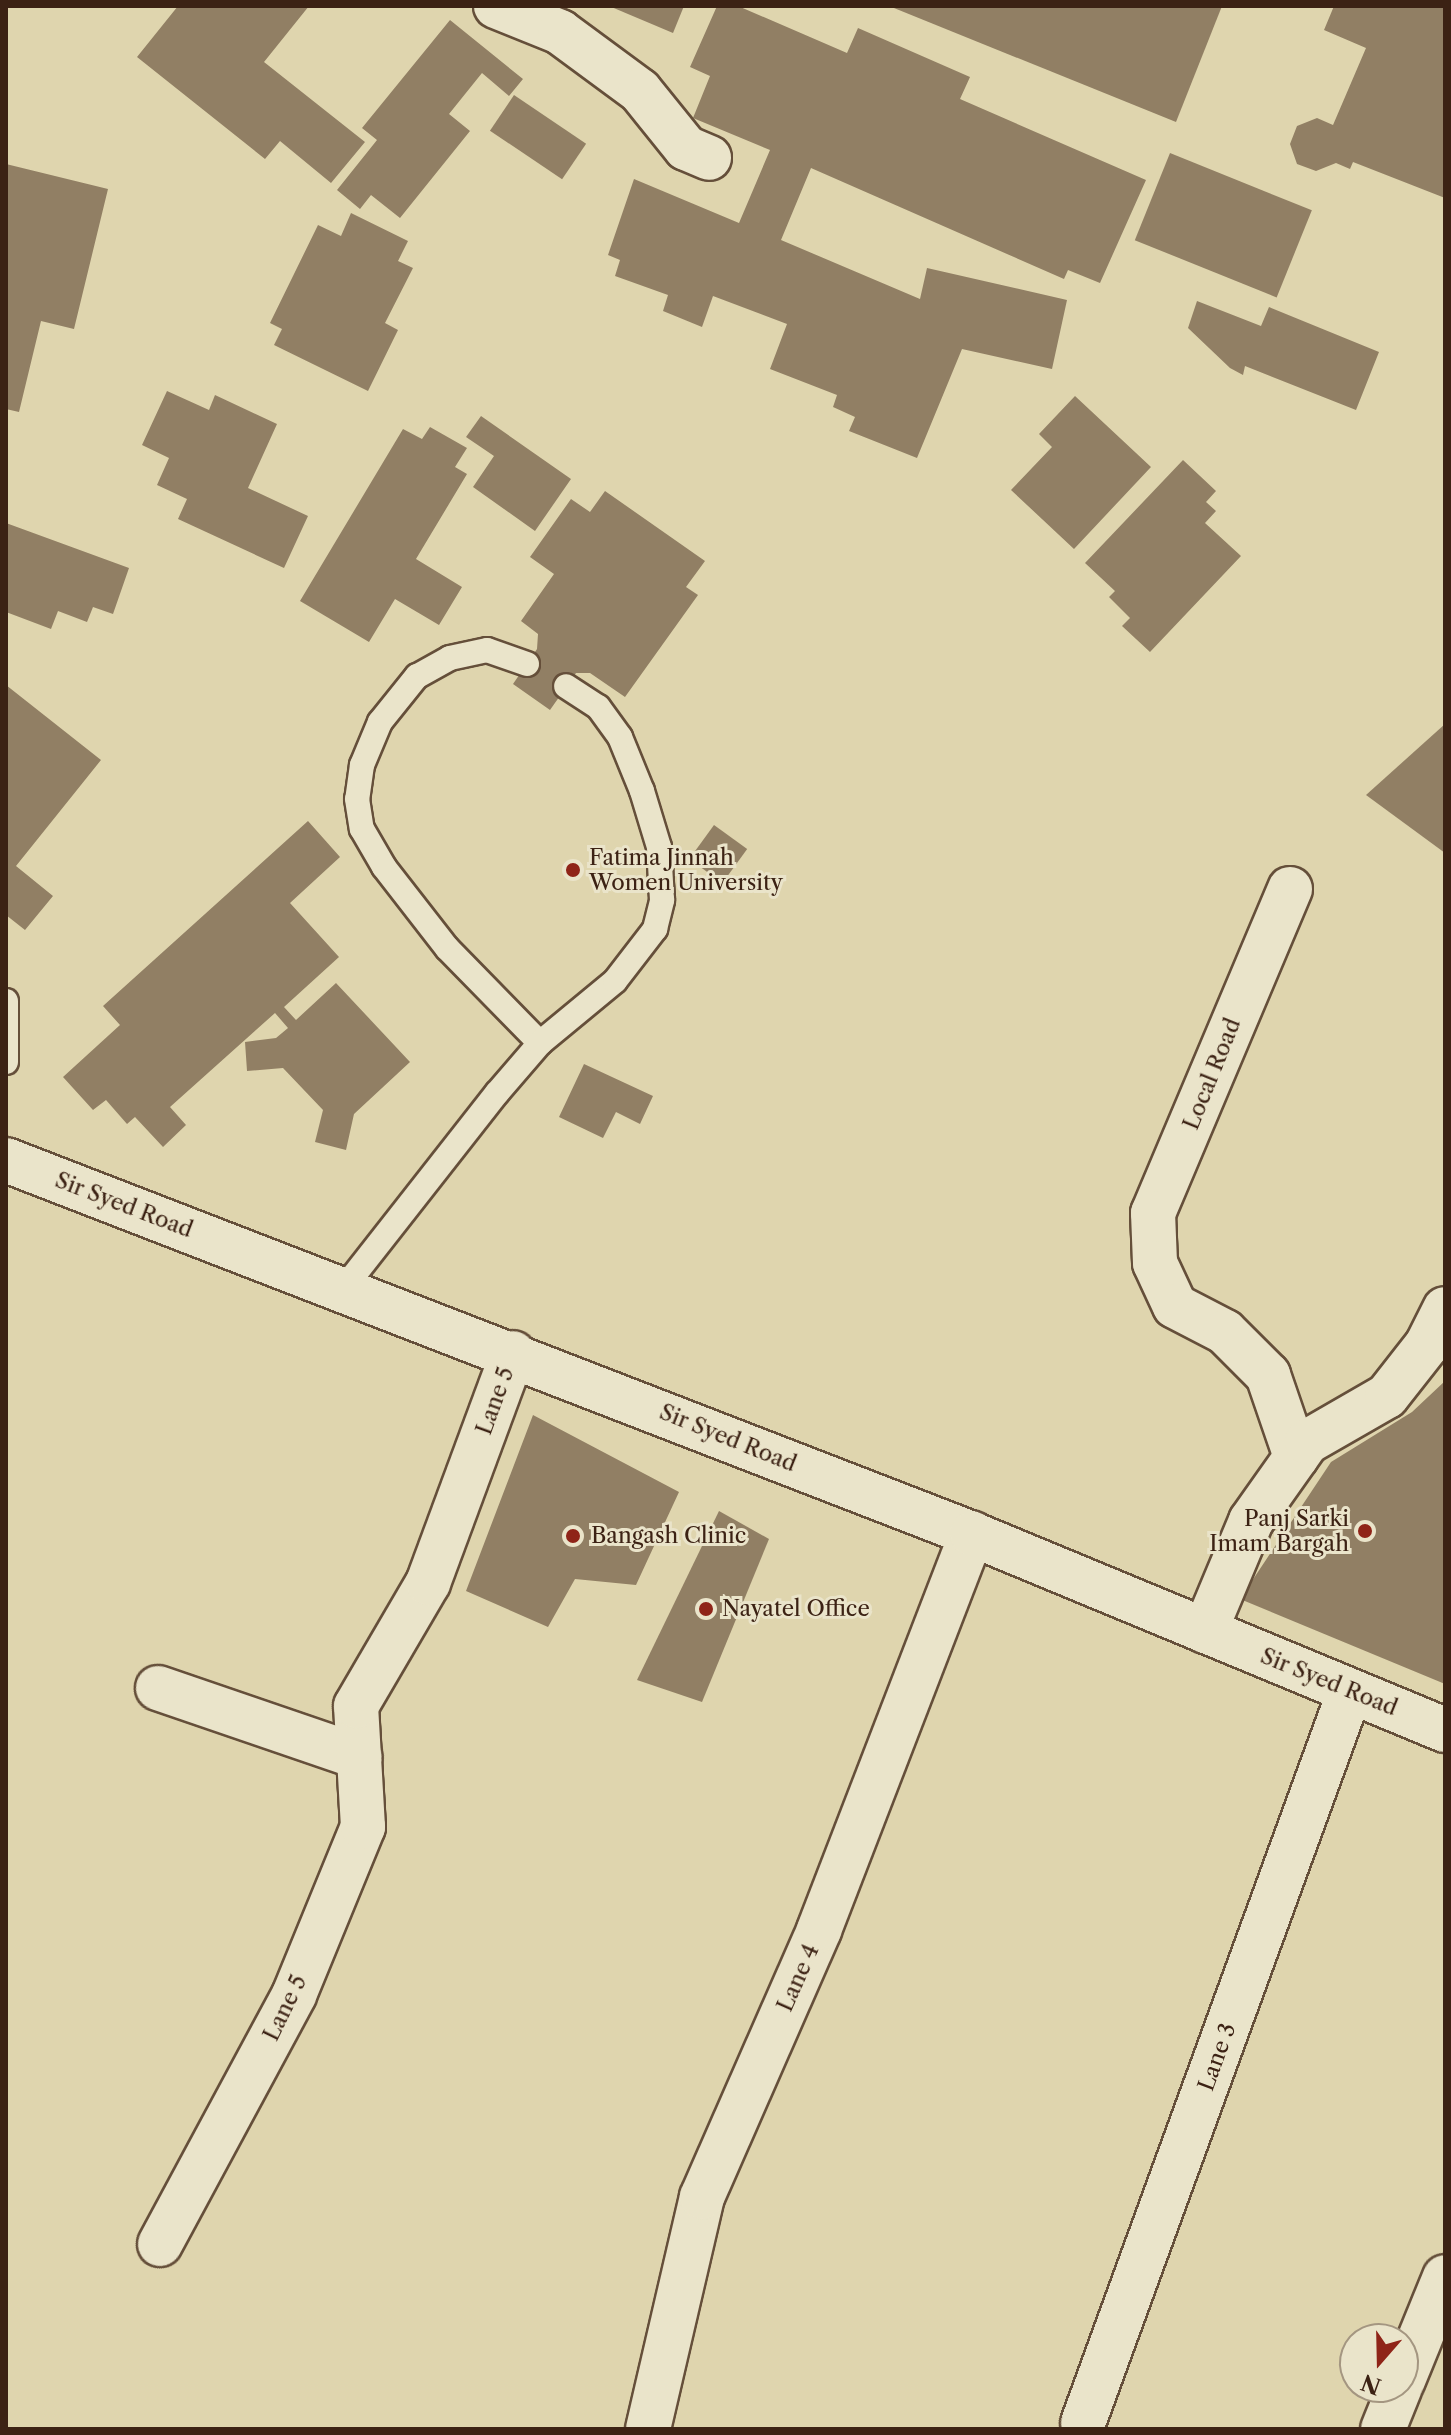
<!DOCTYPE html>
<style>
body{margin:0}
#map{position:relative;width:1451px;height:2435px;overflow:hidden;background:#dfd5ae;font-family:"Libre Caslon Text",serif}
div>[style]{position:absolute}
.building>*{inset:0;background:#917f64;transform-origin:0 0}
.roads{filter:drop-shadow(2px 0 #654f3a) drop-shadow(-2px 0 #654f3a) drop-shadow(0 2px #654f3a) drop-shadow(0 -2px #654f3a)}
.service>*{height:24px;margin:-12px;padding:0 12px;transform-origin:12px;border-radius:12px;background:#eae4ca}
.minor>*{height:44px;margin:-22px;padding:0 22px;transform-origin:22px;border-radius:22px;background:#eae4ca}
.tertiary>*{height:44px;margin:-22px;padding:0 22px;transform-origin:22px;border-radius:22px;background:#eae4ca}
.dots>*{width:22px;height:22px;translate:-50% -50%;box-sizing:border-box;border:4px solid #eae4ca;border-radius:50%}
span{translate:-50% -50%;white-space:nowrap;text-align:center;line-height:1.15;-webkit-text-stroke:6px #eae4ca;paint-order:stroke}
.poi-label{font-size:22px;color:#3c2214}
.left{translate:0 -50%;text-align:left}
.right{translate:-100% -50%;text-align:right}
.street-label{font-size:22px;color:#3c2214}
.frame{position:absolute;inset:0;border:8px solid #3c2214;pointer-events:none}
.north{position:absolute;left:1339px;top:2323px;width:80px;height:80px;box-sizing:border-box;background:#eae4ca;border:2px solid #a49681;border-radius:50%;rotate:200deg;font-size:22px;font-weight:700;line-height:32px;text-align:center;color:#3c2214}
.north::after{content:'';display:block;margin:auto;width:28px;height:36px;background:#8f2418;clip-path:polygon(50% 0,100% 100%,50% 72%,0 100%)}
</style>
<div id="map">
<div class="building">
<div style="clip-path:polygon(178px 6px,309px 6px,264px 62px,365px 142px,331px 183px,280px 141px,265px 159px,137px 57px)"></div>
<div style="clip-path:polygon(609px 6px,684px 6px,673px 33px)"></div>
<div style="clip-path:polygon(717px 6px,738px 6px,847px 53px,858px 28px,970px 77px,960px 99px,1146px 180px,1100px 283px,1068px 270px,1064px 279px,811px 168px,781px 240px,920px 299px,927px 268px,1067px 300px,1052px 369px,962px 349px,917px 458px,849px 431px,855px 417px,833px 407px,837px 395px,770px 369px,787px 324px,713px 296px,702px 327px,663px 311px,668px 295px,615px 276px,620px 260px,608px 255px,634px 179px,739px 223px,770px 150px,693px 118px,710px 76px,690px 67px)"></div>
<div style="clip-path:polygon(889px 6px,1222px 6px,1176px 122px)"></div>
<div style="clip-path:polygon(1334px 6px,1445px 6px,1445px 198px,1353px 162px,1350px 169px,1336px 163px,1316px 171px,1297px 164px,1290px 144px,1297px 126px,1317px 118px,1333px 125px,1366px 48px,1324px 30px)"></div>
<div style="clip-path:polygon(450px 20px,523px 79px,509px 96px,482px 73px,449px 114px,470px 131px,400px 218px,371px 195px,360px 209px,337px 190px,377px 140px,362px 128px)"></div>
<div style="left:514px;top:95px;width:87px;height:43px;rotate:34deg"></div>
<div style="left:1170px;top:153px;width:153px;height:94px;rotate:22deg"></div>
<div style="clip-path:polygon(6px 164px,108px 189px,74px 329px,41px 321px,19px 412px,6px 409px)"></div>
<div style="clip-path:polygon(351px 213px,408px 241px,398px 261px,413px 268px,385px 323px,398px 330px,368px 391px,274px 345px,282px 329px,270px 323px,318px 225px,341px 236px)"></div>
<div style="clip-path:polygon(1197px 301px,1261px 326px,1269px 307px,1379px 352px,1356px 410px,1245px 366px,1243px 375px,1230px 368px,1188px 328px)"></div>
<div style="clip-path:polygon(167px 391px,209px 410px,215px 395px,277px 424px,248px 488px,308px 516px,284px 568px,178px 519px,187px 499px,157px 485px,169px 458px,142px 445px)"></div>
<div style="clip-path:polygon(1075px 396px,1151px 467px,1074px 549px,1011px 490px,1052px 447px,1039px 434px)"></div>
<div style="clip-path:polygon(481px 416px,571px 479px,535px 531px,473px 487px,494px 456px,466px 437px)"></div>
<div style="clip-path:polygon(430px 427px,467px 448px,455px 467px,467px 474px,416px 559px,462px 587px,439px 625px,395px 599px,369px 642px,300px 601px,403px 429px,422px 439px)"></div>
<div style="clip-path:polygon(1183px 460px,1216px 491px,1206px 502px,1216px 511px,1205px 523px,1241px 556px,1150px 652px,1122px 626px,1130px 618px,1109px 597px,1115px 591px,1085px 563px)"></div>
<div style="clip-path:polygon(605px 491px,705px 561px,686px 587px,698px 595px,625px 697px,590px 673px,576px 673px,550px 710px,513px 684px,537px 649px,538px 634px,521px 621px,554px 574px,530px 557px,571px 499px,590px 512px)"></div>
<div style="clip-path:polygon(6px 523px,129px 568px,113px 614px,93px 607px,87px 622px,58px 611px,51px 629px,6px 612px)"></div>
<div style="clip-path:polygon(6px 685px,101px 760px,16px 866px,53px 896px,25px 930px,6px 915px)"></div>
<div style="clip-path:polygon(1445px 724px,1445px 853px,1366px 795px)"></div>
<div style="clip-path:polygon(308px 821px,340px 857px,290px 903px,339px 957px,284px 1007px,296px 1020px,336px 983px,410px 1062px,354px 1114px,346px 1150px,315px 1142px,323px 1110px,283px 1068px,247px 1071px,245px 1042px,276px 1038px,288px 1028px,275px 1013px,170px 1107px,186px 1125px,163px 1147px,135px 1117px,127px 1124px,106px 1100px,93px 1110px,63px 1077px,120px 1025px,103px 1006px)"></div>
<div style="left:714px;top:825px;width:41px;height:42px;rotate:36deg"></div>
<div style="clip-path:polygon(584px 1064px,653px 1096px,640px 1124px,616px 1112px,603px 1138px,559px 1117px)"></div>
<div style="clip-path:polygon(1445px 1381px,1445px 1684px,1240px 1599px,1331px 1462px,1412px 1412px)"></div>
<div style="clip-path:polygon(533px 1415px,679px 1492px,636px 1585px,575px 1579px,548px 1627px,466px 1591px)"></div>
<div style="clip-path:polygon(719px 1511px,769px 1539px,702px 1702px,637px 1680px)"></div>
</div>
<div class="roads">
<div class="service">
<div style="left:527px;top:664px;width:42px;rotate:-160.7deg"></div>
<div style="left:487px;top:650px;width:38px;rotate:168deg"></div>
<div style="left:450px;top:658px;width:38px;rotate:151deg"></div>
<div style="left:417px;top:676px;width:59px;rotate:128.8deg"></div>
<div style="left:380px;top:722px;width:47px;rotate:112.7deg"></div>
<div style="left:362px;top:765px;width:34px;rotate:98deg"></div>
<div style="left:357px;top:799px;width:30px;rotate:81deg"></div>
<div style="left:362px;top:829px;width:44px;rotate:59.9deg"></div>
<div style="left:384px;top:867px;width:103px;rotate:52.1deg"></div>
<div style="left:447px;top:948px;width:133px;rotate:45.6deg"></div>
<div style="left:6px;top:1001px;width:61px;rotate:90deg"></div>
<div style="left:344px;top:1288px;width:248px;rotate:-51.9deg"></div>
<div style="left:497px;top:1093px;width:66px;rotate:-49.3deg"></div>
<div style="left:540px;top:1043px;width:97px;rotate:-39.6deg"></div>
<div style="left:615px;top:981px;width:66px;rotate:-52.4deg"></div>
<div style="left:655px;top:929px;width:30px;rotate:-76deg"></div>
<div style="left:662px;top:900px;width:53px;rotate:-93.2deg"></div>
<div style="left:659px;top:847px;width:59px;rotate:-106.9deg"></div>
<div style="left:642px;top:791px;width:58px;rotate:-112.2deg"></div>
<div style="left:620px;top:737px;width:37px;rotate:-126deg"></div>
<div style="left:598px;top:707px;width:38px;rotate:-147deg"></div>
</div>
<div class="minor">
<div style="left:496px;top:6px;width:69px;rotate:22.1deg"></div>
<div style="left:560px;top:32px;width:99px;rotate:36.4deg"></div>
<div style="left:640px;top:91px;width:73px;rotate:51.1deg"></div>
<div style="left:686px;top:148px;width:25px;rotate:23deg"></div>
<div style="left:1290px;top:889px;width:352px;rotate:112.9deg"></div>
<div style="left:1153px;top:1213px;width:50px;rotate:87.7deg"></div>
<div style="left:1155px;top:1263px;width:47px;rotate:65.1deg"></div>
<div style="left:1175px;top:1306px;width:56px;rotate:27.5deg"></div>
<div style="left:1225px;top:1332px;width:61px;rotate:45deg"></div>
<div style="left:1268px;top:1375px;width:87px;rotate:71.1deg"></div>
<div style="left:1205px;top:1631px;width:119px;rotate:-67.3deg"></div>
<div style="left:1251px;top:1521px;width:97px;rotate:-54.7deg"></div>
<div style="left:1307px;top:1442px;width:92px;rotate:-29.9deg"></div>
<div style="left:1387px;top:1396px;width:65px;rotate:-51.9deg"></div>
<div style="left:1427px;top:1345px;width:40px;rotate:-63.4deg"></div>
<div style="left:158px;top:1688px;width:213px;rotate:18.9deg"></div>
<div style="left:160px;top:2244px;width:283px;rotate:-61.7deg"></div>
<div style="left:294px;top:1995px;width:182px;rotate:-67.7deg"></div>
<div style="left:363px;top:1827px;width:121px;rotate:-93.3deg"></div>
<div style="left:356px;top:1706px;width:143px;rotate:-59.7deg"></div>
<div style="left:428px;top:1583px;width:245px;rotate:-69.7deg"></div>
<div style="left:1403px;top:2380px;width:111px;rotate:-67.8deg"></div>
<div style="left:1083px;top:2423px;width:779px;rotate:-69.96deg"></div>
<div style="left:648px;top:2429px;width:238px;rotate:-76.9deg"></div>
<div style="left:702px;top:2197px;width:292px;rotate:-66.3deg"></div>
<div style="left:819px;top:1930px;width:425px;rotate:-68.9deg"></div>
<div style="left:1383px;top:2429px;width:45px;rotate:-68deg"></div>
</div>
<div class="tertiary">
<div style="left:6px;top:1160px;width:1036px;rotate:21.16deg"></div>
<div style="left:972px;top:1534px;width:512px;rotate:22.51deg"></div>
</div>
</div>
<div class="dots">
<div style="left:573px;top:870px;background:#8f2418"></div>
<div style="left:1365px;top:1531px;background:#8f2418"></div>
<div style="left:573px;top:1536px;background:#8f2418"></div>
<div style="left:706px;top:1609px;background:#8f2418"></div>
</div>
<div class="poi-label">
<span class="left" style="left:589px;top:870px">Fatima Jinnah<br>Women University</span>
<span class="right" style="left:1349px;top:1531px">Panj Sarki<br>Imam Bargah</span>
<span class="left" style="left:591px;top:1536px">Bangash Clinic</span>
<span class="left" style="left:722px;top:1609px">Nayatel Office</span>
</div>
<div class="street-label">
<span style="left:1212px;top:1074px;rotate:-68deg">Local Road</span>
<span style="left:124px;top:1205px;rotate:21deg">Sir Syed Road</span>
<span style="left:495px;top:1401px;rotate:-70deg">Lane 5</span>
<span style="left:728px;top:1438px;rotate:22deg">Sir Syed Road</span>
<span style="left:1329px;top:1682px;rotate:22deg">Sir Syed Road</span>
<span style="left:798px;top:1978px;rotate:-66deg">Lane 4</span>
<span style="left:285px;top:2008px;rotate:-64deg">Lane 5</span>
<span style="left:1217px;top:2057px;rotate:-70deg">Lane 3</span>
</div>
<div class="frame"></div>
<div class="north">N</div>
</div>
